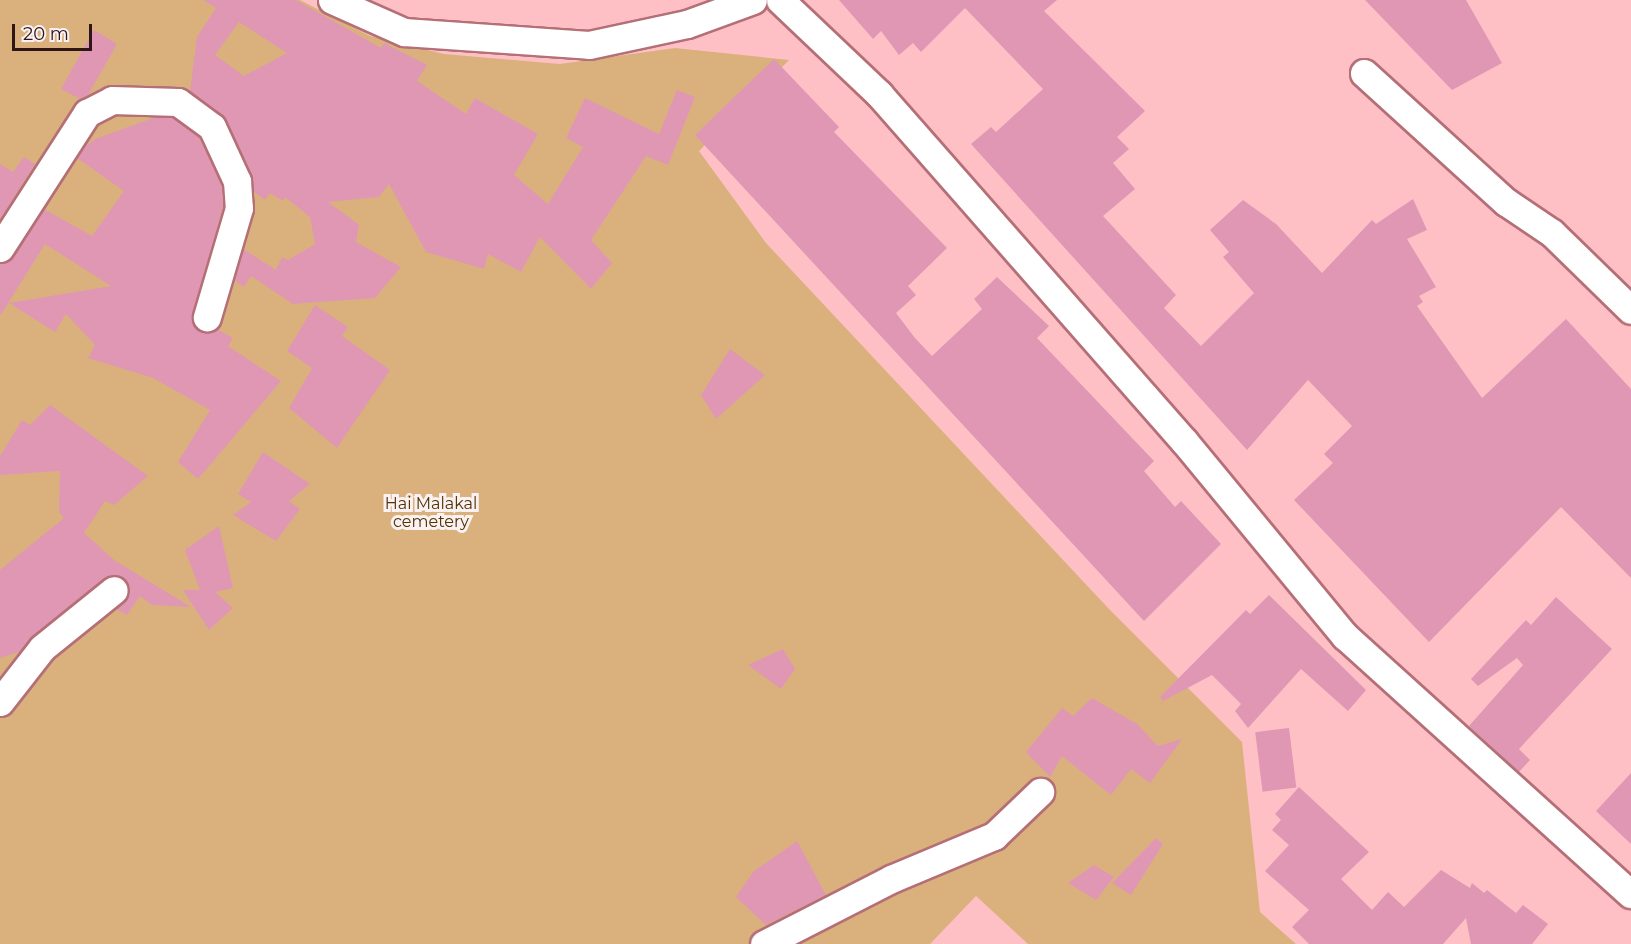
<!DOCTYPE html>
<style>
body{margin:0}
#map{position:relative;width:1631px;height:944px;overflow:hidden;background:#fec0c5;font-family:Montserrat,sans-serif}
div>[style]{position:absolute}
.green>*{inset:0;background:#dab17d}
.building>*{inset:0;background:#df97b4;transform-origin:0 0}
.roads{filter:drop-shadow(2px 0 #b56f76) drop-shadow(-2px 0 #b56f76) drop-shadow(0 2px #b56f76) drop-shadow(0 -2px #b56f76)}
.minor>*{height:27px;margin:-13.5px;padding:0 13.5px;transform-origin:13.5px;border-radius:13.5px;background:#fff}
span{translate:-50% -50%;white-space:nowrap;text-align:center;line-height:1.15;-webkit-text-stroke:6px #f9f1f2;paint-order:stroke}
.park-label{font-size:16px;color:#513300}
.scale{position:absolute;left:12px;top:24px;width:80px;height:27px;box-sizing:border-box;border:3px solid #301518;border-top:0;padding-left:8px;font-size:18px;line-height:21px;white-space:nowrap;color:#301518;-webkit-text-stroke:4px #f9f1f2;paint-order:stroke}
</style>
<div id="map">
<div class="green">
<div style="clip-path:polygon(0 0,300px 0,370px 36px,444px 54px,560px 64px,675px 48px,789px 60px,699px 151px,766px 243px,1109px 609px,1242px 742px,1260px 912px,1296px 944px,1028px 944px,976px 896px,930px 944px,0 944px)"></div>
</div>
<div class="building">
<div style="clip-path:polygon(evenodd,203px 0,296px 0,381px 48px,384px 43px,427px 65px,417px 81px,466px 114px,475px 98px,538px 134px,514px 175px,548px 204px,583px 147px,566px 138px,585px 98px,659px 134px,677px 90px,695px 97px,668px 165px,646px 156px,591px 240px,612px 263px,591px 289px,540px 237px,521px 272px,488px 254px,484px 269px,426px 252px,389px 184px,379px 197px,328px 202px,359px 225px,356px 242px,401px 267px,375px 298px,293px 304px,251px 276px,244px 287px,234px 280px,243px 249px,276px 270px,282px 257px,288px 260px,315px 244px,310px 217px,285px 197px,283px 201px,270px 193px,265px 200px,254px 192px,226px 120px,190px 91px,197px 37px,216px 8px,203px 0,239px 22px,287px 53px,244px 76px,215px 55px,239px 22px)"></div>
<div style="clip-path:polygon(839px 0,1057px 0,1044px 11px,1145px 111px,1117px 137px,1129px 149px,1113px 163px,1135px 189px,1103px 216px,1176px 295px,1164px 308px,1201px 346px,1254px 293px,1223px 257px,1229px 252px,1210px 230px,1243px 200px,1276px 224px,1322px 273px,1372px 220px,1376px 224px,1413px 199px,1427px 230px,1407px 239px,1436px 287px,1419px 296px,1423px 302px,1417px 306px,1482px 398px,1566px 319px,1631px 389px,1631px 578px,1561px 507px,1429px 642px,1294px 500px,1333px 463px,1324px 454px,1352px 426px,1308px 380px,1247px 450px,971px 144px,991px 127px,996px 132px,1043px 89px,965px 8px,921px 52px,913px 43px,899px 55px,881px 31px,873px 39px)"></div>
<div style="clip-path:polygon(1365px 0,1466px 0,1502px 63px,1452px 90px)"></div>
<div style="clip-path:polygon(94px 30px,117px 44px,88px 95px,80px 99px,61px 89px)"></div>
<div style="clip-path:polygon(774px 59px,839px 127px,834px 132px,947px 248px,908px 286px,916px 295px,896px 313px,915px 338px,932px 356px,982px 309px,974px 299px,997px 277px,1049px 326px,1037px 338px,1154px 461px,1144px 471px,1175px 507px,1181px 501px,1221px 544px,1144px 621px,695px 135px)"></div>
<div style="clip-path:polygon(156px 117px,173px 118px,199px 137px,222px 185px,223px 206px,192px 321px,202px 332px,217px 329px,233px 338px,228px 346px,281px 381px,198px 479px,178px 462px,210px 410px,153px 378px,88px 358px,95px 345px,66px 314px,55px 332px,9px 303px,111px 286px,45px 244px,0 316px,0 265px,13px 257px,44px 209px,92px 236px,124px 191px,77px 158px,82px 149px,95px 139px)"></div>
<div style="clip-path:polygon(24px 157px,35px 164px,0 219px,0 164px,13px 172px)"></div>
<div style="clip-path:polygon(315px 305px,348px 327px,342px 336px,390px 370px,337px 448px,289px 408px,312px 368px,287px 351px)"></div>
<div style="clip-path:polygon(730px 349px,765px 375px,716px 419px,701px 395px)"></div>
<div style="clip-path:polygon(50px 405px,148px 476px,114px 505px,105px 501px,84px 533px,114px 560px,191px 607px,152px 605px,140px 596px,127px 615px,116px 609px,129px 587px,120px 576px,111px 575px,19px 652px,0 658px,0 570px,64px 518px,59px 512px,60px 471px,0 475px,0 456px,22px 420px,30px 425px)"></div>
<div style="clip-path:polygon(263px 452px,310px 484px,289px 501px,300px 509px,276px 541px,233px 515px,251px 502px,238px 494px)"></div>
<div style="clip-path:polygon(219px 526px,233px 588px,215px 592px,233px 608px,209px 630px,183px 590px,200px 590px,185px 550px)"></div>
<div style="clip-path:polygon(1269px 595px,1366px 690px,1348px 711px,1301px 669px,1248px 728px,1235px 711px,1241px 704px,1212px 675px,1163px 701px,1160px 697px,1246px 610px,1250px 614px)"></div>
<div style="clip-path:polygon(1556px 597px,1612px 649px,1519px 749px,1530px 760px,1519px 772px,1469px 726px,1523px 665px,1517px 658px,1478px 686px,1471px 679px,1526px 620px,1531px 625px)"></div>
<div style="clip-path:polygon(783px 649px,795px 669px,781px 689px,748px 665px)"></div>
<div style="clip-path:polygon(1092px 698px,1137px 724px,1158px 746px,1182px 739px,1150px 783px,1131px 769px,1111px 795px,1062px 756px,1050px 777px,1026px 752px,1062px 708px,1073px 716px)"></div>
<div style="left:1289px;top:728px;width:60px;height:34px;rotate:83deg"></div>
<div style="clip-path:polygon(1631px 773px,1631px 844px,1596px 811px)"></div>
<div style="clip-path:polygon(1299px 787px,1369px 852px,1341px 879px,1372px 910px,1388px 892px,1404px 907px,1441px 870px,1470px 888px,1472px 883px,1484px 893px,1487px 890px,1516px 913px,1523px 905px,1548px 924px,1532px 944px,1471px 944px,1466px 918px,1443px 944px,1309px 944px,1292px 927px,1309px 910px,1265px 871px,1289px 845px,1272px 830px,1281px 820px,1275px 814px)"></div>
<div style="clip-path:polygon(1156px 838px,1163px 844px,1131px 895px,1112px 883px)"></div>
<div style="clip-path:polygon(797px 841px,826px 895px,766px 925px,736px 897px,754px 871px)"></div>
<div style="clip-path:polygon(1094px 865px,1114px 877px,1096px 900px,1068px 883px)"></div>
</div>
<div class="roads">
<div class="minor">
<div style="left:332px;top:0;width:79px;rotate:24deg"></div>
<div style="left:404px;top:32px;width:185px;rotate:4deg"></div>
<div style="left:589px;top:45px;width:100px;rotate:-12.1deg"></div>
<div style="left:687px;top:24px;width:70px;rotate:-20deg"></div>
<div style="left:780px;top:0;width:137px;rotate:43.5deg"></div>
<div style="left:879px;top:94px;width:462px;rotate:48.7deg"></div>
<div style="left:1184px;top:441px;width:253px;rotate:50.5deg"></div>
<div style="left:1345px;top:636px;width:385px;rotate:42.1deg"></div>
<div style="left:1364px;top:73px;width:192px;rotate:42.3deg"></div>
<div style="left:1506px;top:202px;width:55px;rotate:34deg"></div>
<div style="left:1552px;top:233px;width:110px;rotate:44.3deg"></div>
<div style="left:0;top:248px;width:161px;rotate:-57.2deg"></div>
<div style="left:87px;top:113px;width:28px;rotate:-27deg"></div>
<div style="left:112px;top:100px;width:66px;rotate:1.7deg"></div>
<div style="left:178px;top:102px;width:42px;rotate:36.3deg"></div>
<div style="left:212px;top:127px;width:60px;rotate:65.2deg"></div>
<div style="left:237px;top:181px;width:27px;rotate:86deg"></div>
<div style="left:239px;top:208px;width:114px;rotate:106.4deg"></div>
<div style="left:0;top:702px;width:68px;rotate:-52.1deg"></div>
<div style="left:42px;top:648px;width:92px;rotate:-38.9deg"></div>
<div style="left:764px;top:944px;width:143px;rotate:-27.1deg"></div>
<div style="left:891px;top:879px;width:112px;rotate:-22.7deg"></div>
<div style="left:994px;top:836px;width:64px;rotate:-43.7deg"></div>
</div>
</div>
<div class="park-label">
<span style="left:431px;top:513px">Hai Malakal<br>cemetery</span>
</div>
<div class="scale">20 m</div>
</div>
